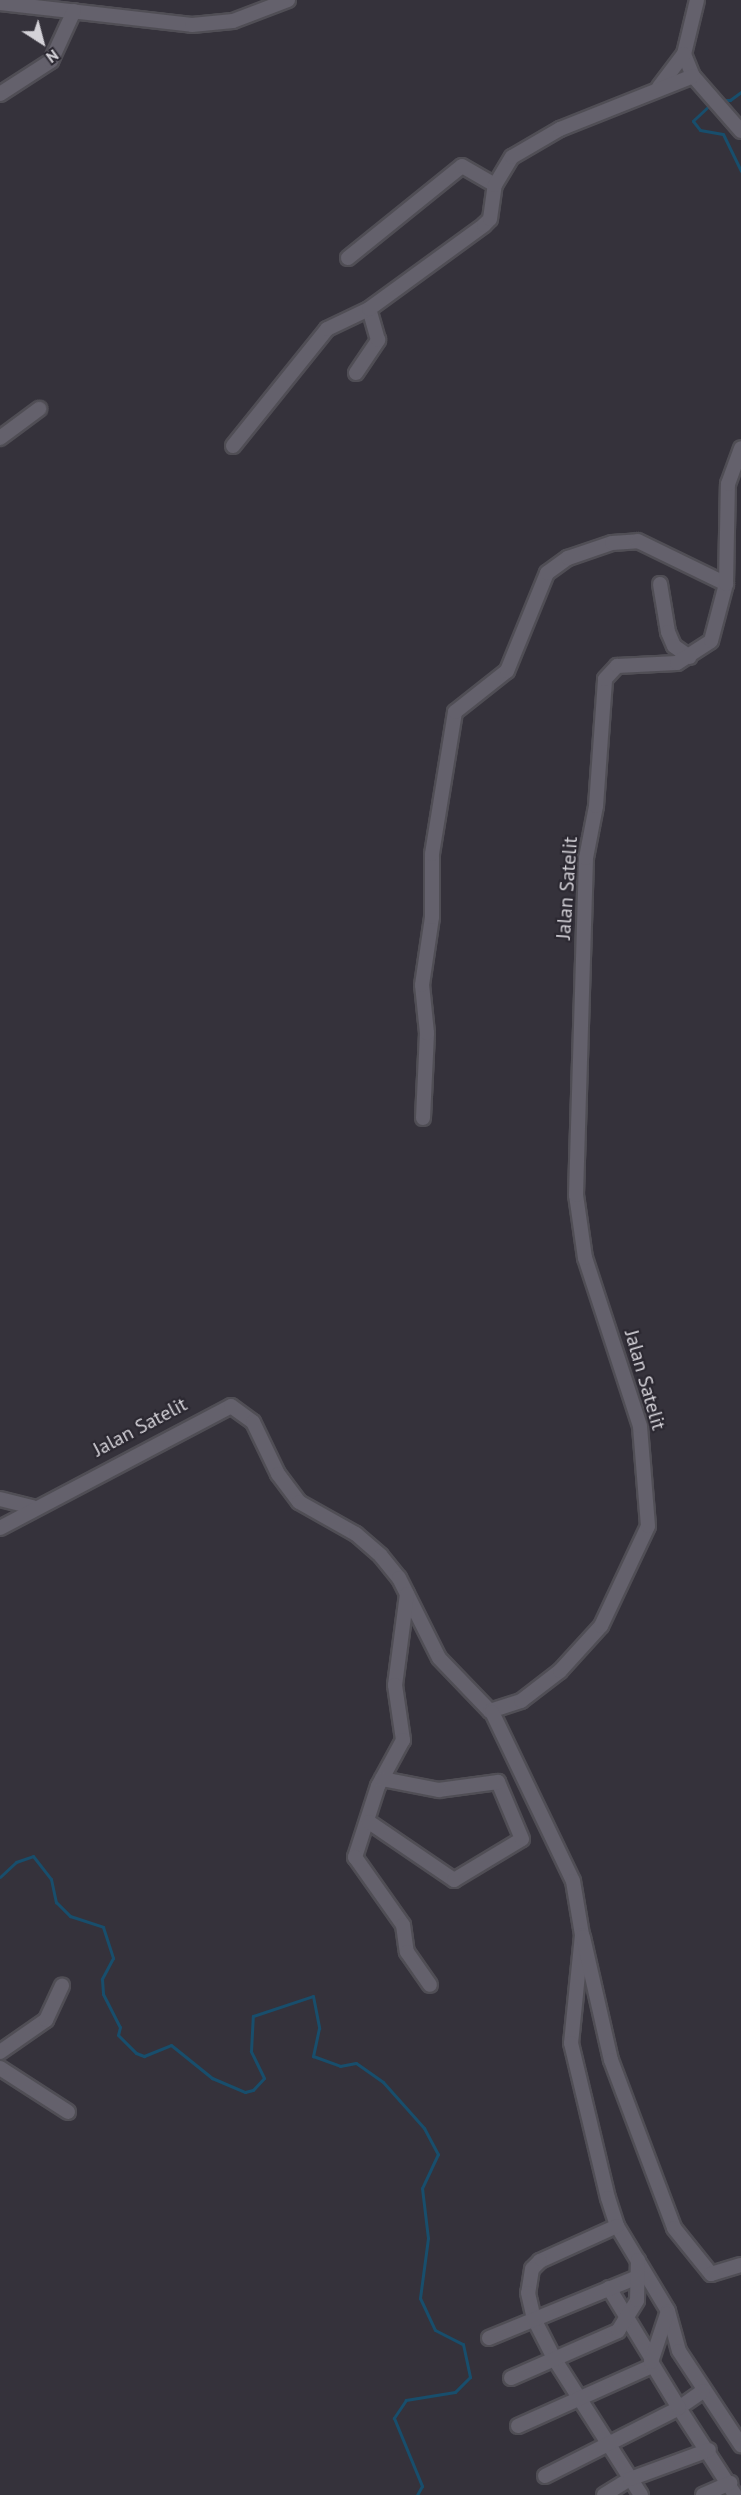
<!DOCTYPE html>
<style>
body{margin:0}
#map{position:relative;width:741px;height:2495px;overflow:hidden;background:#35323b;font-family:"PT Sans",sans-serif}
div>[style]{position:absolute}
.stream>*{height:3px;margin:-1.5px;padding:0 1.5px;transform-origin:1.5px;border-radius:1.5px;background:#184e6c}
.roads{filter:drop-shadow(2px 0 #504e55) drop-shadow(-2px 0 #504e55) drop-shadow(0 2px #504e55) drop-shadow(0 -2px #504e55)}
.minor>*{height:14px;margin:-7px;padding:0 7px;transform-origin:7px;border-radius:7px;background:#64616c}
span{translate:-50% -50%;white-space:nowrap;text-align:center;line-height:1.15;-webkit-text-stroke:4.5px #2b2831;paint-order:stroke}
.street-label{font-size:20px;color:#d4d2d8}
.north{position:absolute;left:12px;top:12px;width:60px;height:60px;-webkit-text-stroke:4px #2b2831;paint-order:stroke;rotate:144deg;font-size:16px;font-weight:700;line-height:24px;text-align:center;color:#d4d2d8}
.north::after{content:'';display:block;margin:auto;width:21px;height:27px;background:#d4d2d8;clip-path:polygon(50% 0,100% 100%,50% 72%,0 100%)}
</style>
<div id="map">
<div class="stream">
<div style="left:717px;top:100px;width:13px"></div>
<div style="left:730px;top:100px;width:14px;rotate:-36deg"></div>
<div style="left:712px;top:103px;width:26px;rotate:137deg"></div>
<div style="left:693px;top:121px;width:11px;rotate:52deg"></div>
<div style="left:700px;top:130px;width:23px;rotate:10deg"></div>
<div style="left:723px;top:134px;width:41px;rotate:64.1deg"></div>
<div style="left:0;top:1877px;width:22px;rotate:-43deg"></div>
<div style="left:16px;top:1862px;width:18px;rotate:-19deg"></div>
<div style="left:33px;top:1856px;width:29px;rotate:52deg"></div>
<div style="left:51px;top:1879px;width:24px;rotate:78deg"></div>
<div style="left:56px;top:1902px;width:20px;rotate:45deg"></div>
<div style="left:70px;top:1916px;width:35px;rotate:18deg"></div>
<div style="left:103px;top:1927px;width:33px;rotate:72deg"></div>
<div style="left:113px;top:1958px;width:24px;rotate:118deg"></div>
<div style="left:102px;top:1979px;width:15px;rotate:86deg"></div>
<div style="left:103px;top:1994px;width:37px;rotate:63deg"></div>
<div style="left:120px;top:2027px;width:8px;rotate:104deg"></div>
<div style="left:118px;top:2035px;width:25px;rotate:45deg"></div>
<div style="left:136px;top:2053px;width:9px;rotate:21deg"></div>
<div style="left:144px;top:2056px;width:29px;rotate:-22deg"></div>
<div style="left:171px;top:2045px;width:53px;rotate:38.8deg"></div>
<div style="left:212px;top:2078px;width:36px;rotate:23deg"></div>
<div style="left:245px;top:2092px;width:8px;rotate:-14deg"></div>
<div style="left:253px;top:2090px;width:16px;rotate:-47deg"></div>
<div style="left:264px;top:2078px;width:30px;rotate:-116deg"></div>
<div style="left:251px;top:2051px;width:35px;rotate:-87deg"></div>
<div style="left:253px;top:2016px;width:63px;rotate:-18.4deg"></div>
<div style="left:313px;top:1996px;width:33px;rotate:79deg"></div>
<div style="left:319px;top:2028px;width:29px;rotate:102deg"></div>
<div style="left:313px;top:2056px;width:29px;rotate:20deg"></div>
<div style="left:340px;top:2066px;width:16px;rotate:-11deg"></div>
<div style="left:356px;top:2063px;width:33px;rotate:35deg"></div>
<div style="left:383px;top:2082px;width:62px;rotate:48.3deg"></div>
<div style="left:424px;top:2128px;width:30px;rotate:62deg"></div>
<div style="left:438px;top:2154px;width:38px;rotate:115deg"></div>
<div style="left:422px;top:2188px;width:50px;rotate:83.2deg"></div>
<div style="left:428px;top:2238px;width:61px;rotate:97.6deg"></div>
<div style="left:420px;top:2298px;width:35px;rotate:65deg"></div>
<div style="left:435px;top:2330px;width:31px;rotate:27deg"></div>
<div style="left:463px;top:2344px;width:34px;rotate:78deg"></div>
<div style="left:470px;top:2377px;width:21px;rotate:135deg"></div>
<div style="left:455px;top:2392px;width:50px;rotate:170.7deg"></div>
<div style="left:406px;top:2400px;width:22px;rotate:124deg"></div>
<div style="left:394px;top:2418px;width:74px;rotate:67.6deg"></div>
<div style="left:422px;top:2486px;width:10px;rotate:119deg"></div>
</div>
<div class="roads">
<div class="minor">
<div style="left:697px;top:0;width:56px;rotate:103.5deg"></div>
<div style="left:684px;top:54px;width:24px;rotate:68deg"></div>
<div style="left:693px;top:76px;width:73px;rotate:48.9deg"></div>
<div style="left:0;top:3px;width:193px;rotate:6.5deg"></div>
<div style="left:192px;top:25px;width:41px;rotate:-5.6deg"></div>
<div style="left:233px;top:21px;width:59px;rotate:-20.9deg"></div>
<div style="left:659px;top:87px;width:41px;rotate:-52.9deg"></div>
<div style="left:0;top:94px;width:61px;rotate:-32.9deg"></div>
<div style="left:51px;top:61px;width:55px;rotate:-65.3deg"></div>
<div style="left:348px;top:258px;width:146px;rotate:-38.9deg"></div>
<div style="left:462px;top:166px;width:38px;rotate:30deg"></div>
<div style="left:356px;top:373px;width:40px;rotate:-56deg"></div>
<div style="left:378px;top:340px;width:32px;rotate:-106deg"></div>
<div style="left:0;top:438px;width:49px;rotate:-36.6deg"></div>
<div style="left:233px;top:446px;width:150px;rotate:-51.2deg"></div>
<div style="left:327px;top:329px;width:47px;rotate:-25.5deg"></div>
<div style="left:369px;top:309px;width:142px;rotate:-36.1deg"></div>
<div style="left:484px;top:225px;width:8px;rotate:-45deg"></div>
<div style="left:490px;top:219px;width:34px;rotate:-82deg"></div>
<div style="left:495px;top:185px;width:33px;rotate:-59deg"></div>
<div style="left:512px;top:157px;width:56px;rotate:-30.3deg"></div>
<div style="left:560px;top:129px;width:143px;rotate:-21.7deg"></div>
<div style="left:660px;top:584px;width:49px;rotate:80.5deg"></div>
<div style="left:668px;top:632px;width:15px;rotate:67deg"></div>
<div style="left:674px;top:646px;width:19px;rotate:35deg"></div>
<div style="left:423px;top:1118px;width:85px;rotate:-87.3deg"></div>
<div style="left:427px;top:1033px;width:48px;rotate:-95.9deg"></div>
<div style="left:422px;top:985px;width:69px;rotate:-81.6deg"></div>
<div style="left:432px;top:917px;width:63px;rotate:-90deg"></div>
<div style="left:432px;top:854px;width:144px;rotate:-80.8deg"></div>
<div style="left:455px;top:712px;width:66px;rotate:-38.3deg"></div>
<div style="left:507px;top:671px;width:106px;rotate:-67.8deg"></div>
<div style="left:547px;top:573px;width:26px;rotate:-36deg"></div>
<div style="left:568px;top:558px;width:46px;rotate:-18.8deg"></div>
<div style="left:612px;top:543px;width:26px;rotate:-4deg"></div>
<div style="left:638px;top:541px;width:98px;rotate:26deg"></div>
<div style="left:0;top:1499px;width:34px;rotate:14deg"></div>
<div style="left:0;top:1528px;width:261px;rotate:-27.8deg"></div>
<div style="left:231px;top:1406px;width:27px;rotate:36deg"></div>
<div style="left:253px;top:1422px;width:58px;rotate:64.3deg"></div>
<div style="left:278px;top:1474px;width:35px;rotate:53deg"></div>
<div style="left:299px;top:1502px;width:65px;rotate:29.3deg"></div>
<div style="left:356px;top:1534px;width:33px;rotate:41deg"></div>
<div style="left:381px;top:1556px;width:28px;rotate:51deg"></div>
<div style="left:399px;top:1578px;width:89px;rotate:63.4deg"></div>
<div style="left:439px;top:1658px;width:74px;rotate:46.1deg"></div>
<div style="left:490px;top:1711px;width:33px;rotate:-18deg"></div>
<div style="left:521px;top:1701px;width:49px;rotate:-37.6deg"></div>
<div style="left:560px;top:1671px;width:61px;rotate:-47.7deg"></div>
<div style="left:601px;top:1626px;width:110px;rotate:-64.8deg"></div>
<div style="left:648px;top:1526px;width:100px;rotate:-94.6deg"></div>
<div style="left:640px;top:1426px;width:177px;rotate:-108.1deg"></div>
<div style="left:585px;top:1258px;width:64px;rotate:-98.1deg"></div>
<div style="left:576px;top:1195px;width:337px;rotate:-88.3deg"></div>
<div style="left:586px;top:858px;width:53px;rotate:-79.1deg"></div>
<div style="left:596px;top:806px;width:127px;rotate:-85.9deg"></div>
<div style="left:605px;top:679px;width:18px;rotate:-47deg"></div>
<div style="left:617px;top:666px;width:60px;rotate:-2.9deg"></div>
<div style="left:677px;top:663px;width:40px;rotate:-32.9deg"></div>
<div style="left:711px;top:641px;width:59px;rotate:-75.3deg"></div>
<div style="left:726px;top:584px;width:100px;rotate:-88.9deg"></div>
<div style="left:728px;top:484px;width:38px;rotate:-70deg"></div>
<div style="left:407px;top:1594px;width:92px;rotate:97.5deg"></div>
<div style="left:395px;top:1685px;width:56px;rotate:81.7deg"></div>
<div style="left:403px;top:1740px;width:52px;rotate:118.5deg"></div>
<div style="left:378px;top:1786px;width:75px;rotate:107.9deg"></div>
<div style="left:355px;top:1857px;width:83px;rotate:54.8deg"></div>
<div style="left:403px;top:1925px;width:27px;rotate:82deg"></div>
<div style="left:407px;top:1952px;width:40px;rotate:55.1deg"></div>
<div style="left:492px;top:1712px;width:187px;rotate:64.4deg"></div>
<div style="left:573px;top:1881px;width:55px;rotate:80.5deg"></div>
<div style="left:582px;top:1935px;width:109px;rotate:95.8deg"></div>
<div style="left:571px;top:2043px;width:159px;rotate:76.6deg"></div>
<div style="left:608px;top:2198px;width:29px;rotate:72deg"></div>
<div style="left:617px;top:2226px;width:99px;rotate:59deg"></div>
<div style="left:668px;top:2311px;width:41px;rotate:74.6deg"></div>
<div style="left:679px;top:2351px;width:113px;rotate:56.6deg"></div>
<div style="left:369px;top:1822px;width:103px;rotate:34.3deg"></div>
<div style="left:454px;top:1880px;width:79px;rotate:-31.1deg"></div>
<div style="left:522px;top:1839px;width:62px;rotate:-112.8deg"></div>
<div style="left:498px;top:1782px;width:60px;rotate:172.3deg"></div>
<div style="left:439px;top:1790px;width:58px;rotate:-169.1deg"></div>
<div style="left:583px;top:1937px;width:126px;rotate:77.2deg"></div>
<div style="left:611px;top:2060px;width:179px;rotate:69.4deg"></div>
<div style="left:674px;top:2228px;width:59px;rotate:51.2deg"></div>
<div style="left:711px;top:2274px;width:31px;rotate:-17deg"></div>
<div style="left:0;top:2052px;width:56px;rotate:-34.8deg"></div>
<div style="left:46px;top:2020px;width:38px;rotate:-65deg"></div>
<div style="left:0;top:2068px;width:81px;rotate:32.9deg"></div>
<div style="left:617px;top:2226px;width:85px;rotate:155.6deg"></div>
<div style="left:540px;top:2261px;width:11px;rotate:135deg"></div>
<div style="left:532px;top:2269px;width:24px;rotate:99deg"></div>
<div style="left:528px;top:2293px;width:27px;rotate:77deg"></div>
<div style="left:534px;top:2319px;width:46px;rotate:62.9deg"></div>
<div style="left:555px;top:2360px;width:160px;rotate:57.5deg"></div>
<div style="left:609px;top:2288px;width:83px;rotate:58.8deg"></div>
<div style="left:489px;top:2338px;width:158px;rotate:-22.3deg"></div>
<div style="left:511px;top:2378px;width:117px;rotate:-23.7deg"></div>
<div style="left:618px;top:2331px;width:36px;rotate:-58deg"></div>
<div style="left:637px;top:2300px;width:40px;rotate:-88.6deg"></div>
<div style="left:703px;top:2391px;width:29px;rotate:145deg"></div>
<div style="left:679px;top:2408px;width:103px;rotate:57.2deg"></div>
<div style="left:518px;top:2426px;width:147px;rotate:-24.1deg"></div>
<div style="left:545px;top:2476px;width:150px;rotate:-26.9deg"></div>
<div style="left:679px;top:2408px;width:54px;rotate:-121.3deg"></div>
<div style="left:651px;top:2362px;width:51px;rotate:-71.6deg"></div>
<div style="left:604px;top:2495px;width:31px;rotate:-32deg"></div>
<div style="left:630px;top:2479px;width:84px;rotate:-20.2deg"></div>
<div style="left:703px;top:2495px;width:30px;rotate:-24deg"></div>
</div>
</div>
<div class="street-label">
<span style="left:567px;top:888px;rotate:-86deg">Jalan Satelit</span>
<span style="left:645px;top:1380px;rotate:74deg">Jalan Satelit</span>
<span style="left:140px;top:1427px;rotate:-28deg">Jalan Satelit</span>
</div>
<div class="north">N</div>
</div>
